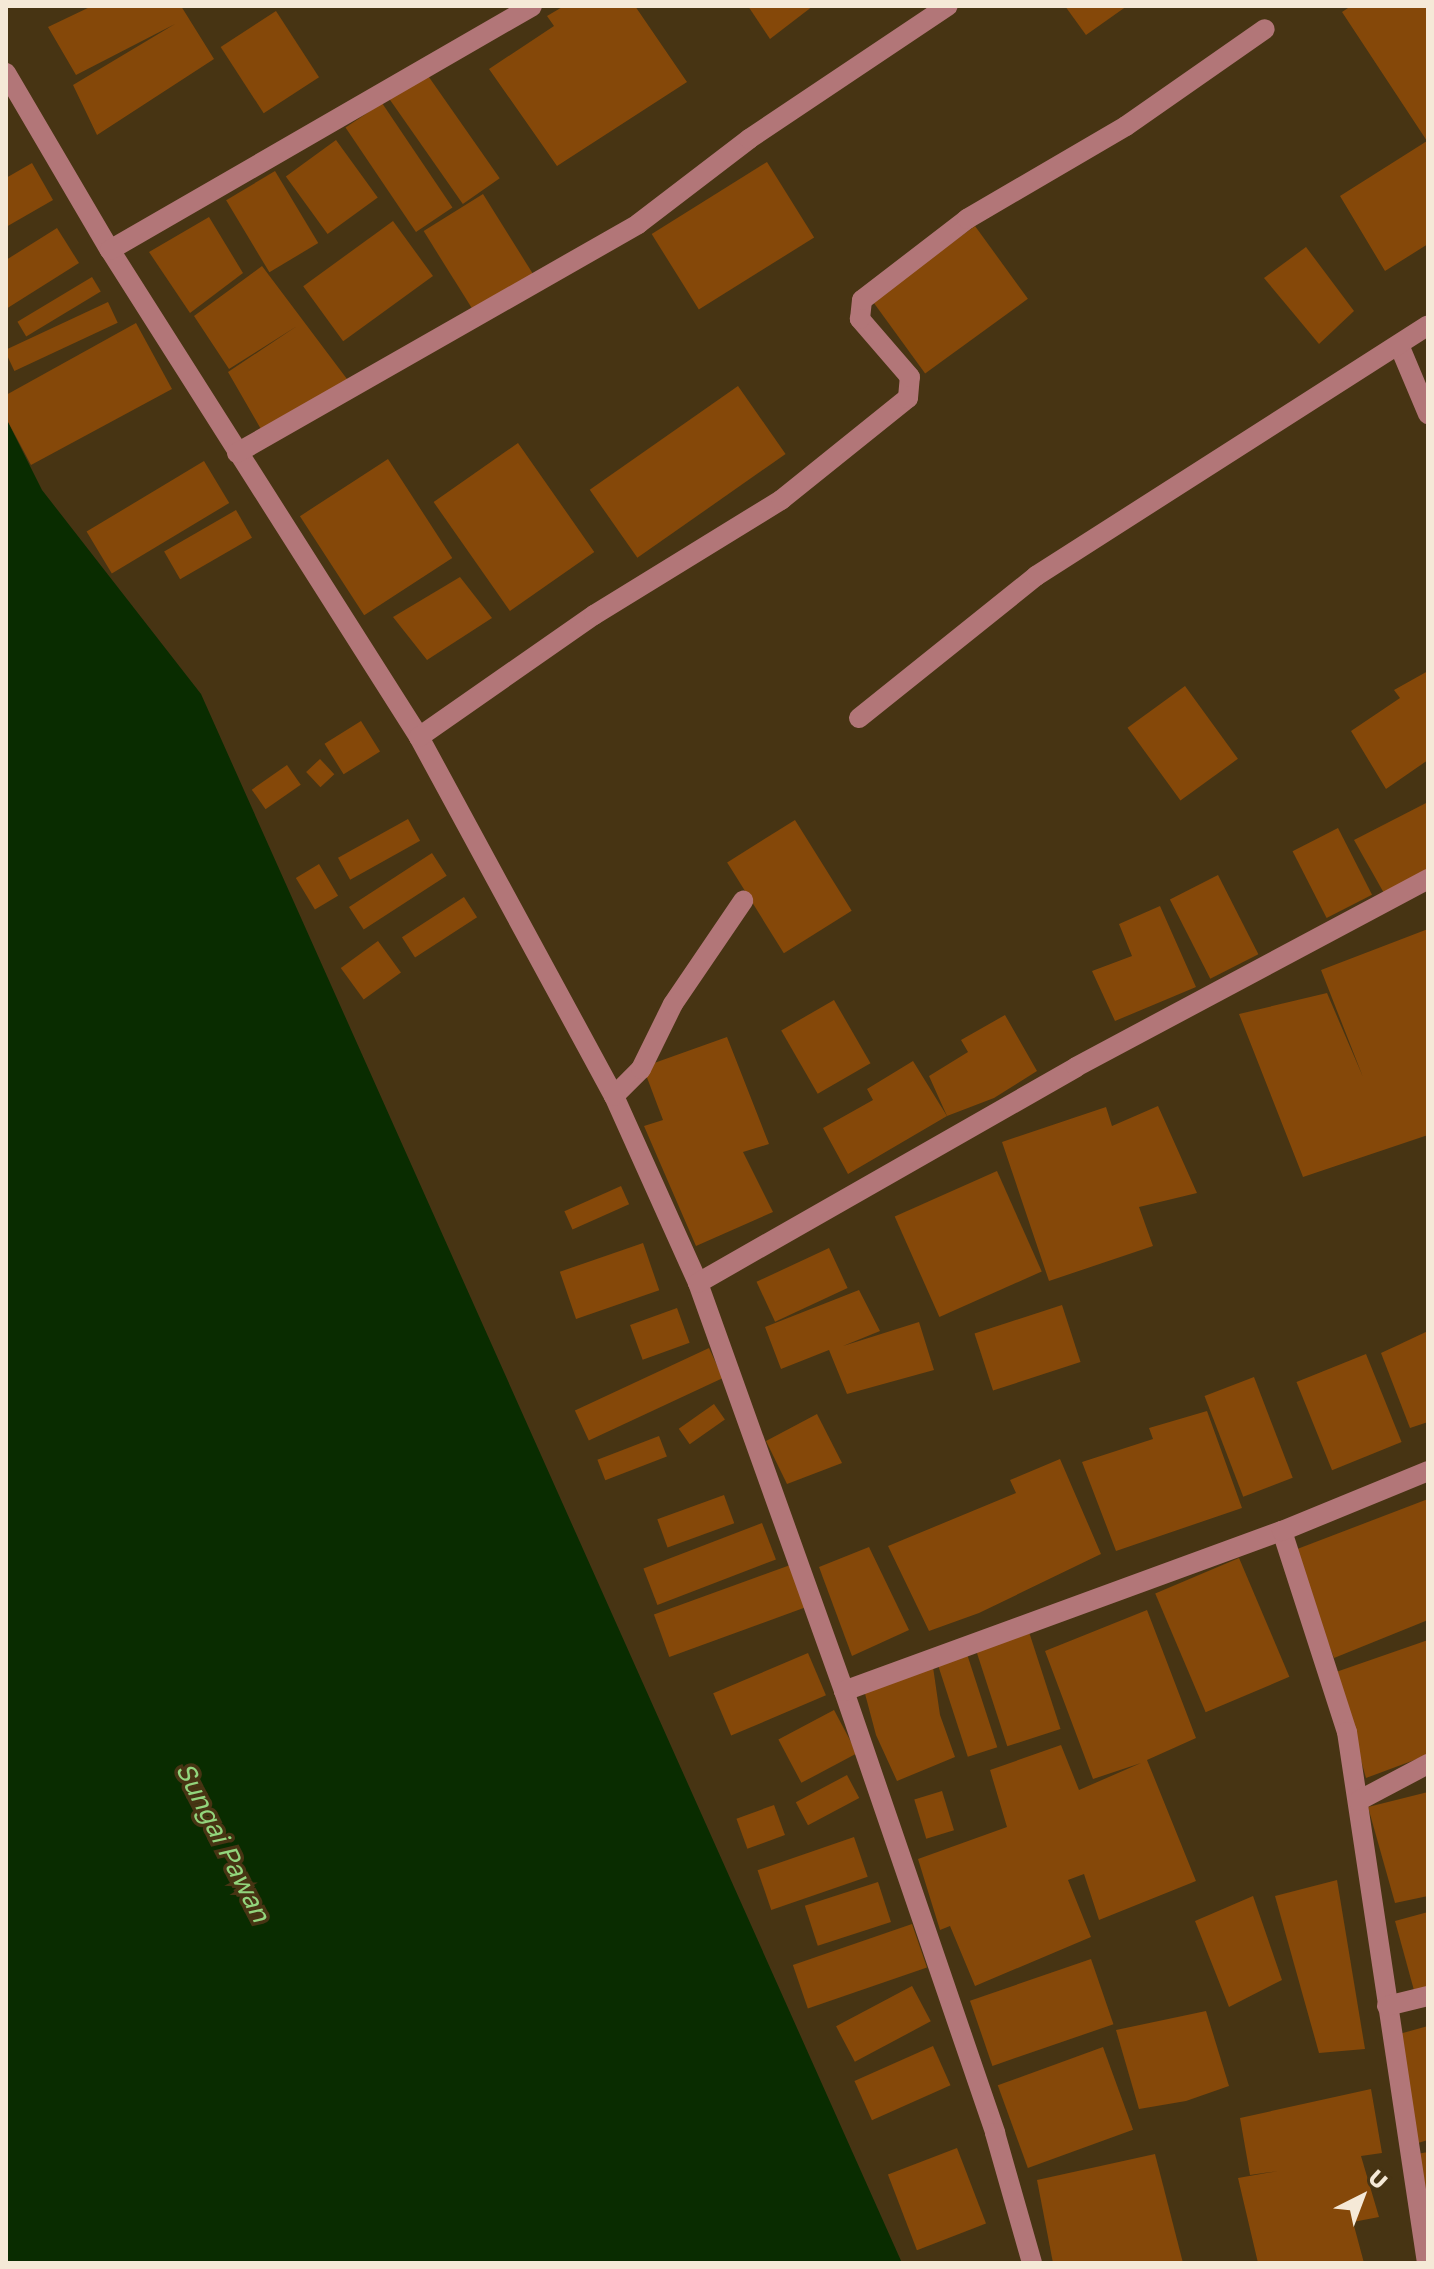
<!DOCTYPE html>
<style>
body{margin:0}
#map{position:relative;width:1434px;height:2269px;overflow:hidden;background:#473413;font-family:"Golos Text",sans-serif}
div>[style]{position:absolute}
.water>*{inset:0;background:#092c00}
.building>*{inset:0;background:#854809;transform-origin:0 0}
.minor>*{height:20px;margin:-10px;padding:0 10px;transform-origin:10px;border-radius:10px;background:#b27678}
span{translate:-50% -50%;white-space:nowrap;text-align:center;line-height:1.15;-webkit-text-stroke:7px #473413;paint-order:stroke}
.water-label{font-size:26px;color:#92d57c;font-style:italic}
.frame{position:absolute;inset:0;border:8px solid #f5e9d7;pointer-events:none}
.north{position:absolute;left:1322px;top:2157px;width:80px;height:80px;-webkit-text-stroke:6px #473413;paint-order:stroke;rotate:42deg;font-size:22px;font-weight:700;line-height:32px;text-align:center;color:#f5e9d7}
.north::after{content:'';display:block;margin:auto;width:28px;height:36px;background:#f5e9d7;clip-path:polygon(50% 0,100% 100%,50% 72%,0 100%)}
</style>
<div id="map">
<div class="water">
<div style="clip-path:polygon(6px 418px,42px 490px,201px 694px,902px 2263px,6px 2263px)"></div>
</div>
<div class="building">
<div style="clip-path:polygon(92px 6px,181px 6px,214px 59px,97px 135px,73px 85px,175px 24px,76px 75px,48px 27px)"></div>
<div style="clip-path:polygon(564px 6px,635px 6px,687px 82px,557px 166px,489px 69px,554px 26px,547px 16px)"></div>
<div style="clip-path:polygon(748px 6px,813px 6px,770px 39px)"></div>
<div style="clip-path:polygon(1065px 6px,1127px 6px,1086px 35px)"></div>
<div style="clip-path:polygon(1351px 6px,1428px 6px,1428px 244px,1385px 271px,1340px 196px,1427px 141px,1342px 12px)"></div>
<div style="left:276px;top:11px;width:79px;height:66px;rotate:57deg"></div>
<div style="left:424px;top:70px;width:132px;height:45px;rotate:55deg"></div>
<div style="left:382px;top:103px;width:126px;height:44px;rotate:56deg"></div>
<div style="left:336px;top:140px;width:71px;height:62px;rotate:54deg"></div>
<div style="left:767px;top:162px;width:89px;height:136px;rotate:58deg"></div>
<div style="clip-path:polygon(32px 163px,53px 200px,6px 227px,6px 178px)"></div>
<div style="left:275px;top:171px;width:84px;height:57px;rotate:59deg"></div>
<div style="left:483px;top:194px;width:97px;height:70px;rotate:58deg"></div>
<div style="clip-path:polygon(209px 217px,243px 273px,190px 313px,149px 252px)"></div>
<div style="left:393px;top:221px;width:68px;height:111px;rotate:54deg"></div>
<div style="left:975px;top:226px;width:90px;height:127px;rotate:54deg"></div>
<div style="clip-path:polygon(57px 228px,79px 263px,6px 309px,6px 260px)"></div>
<div style="clip-path:polygon(1306px 247px,1354px 311px,1319px 344px,1264px 278px)"></div>
<div style="clip-path:polygon(262px 266px,350px 383px,262px 431px,228px 372px,297px 326px,229px 369px,194px 316px)"></div>
<div style="left:92px;top:277px;width:17px;height:87px;rotate:59deg"></div>
<div style="left:108px;top:302px;width:23px;height:114px;rotate:65deg"></div>
<div style="clip-path:polygon(136px 323px,172px 389px,31px 465px,6px 418px,6px 395px)"></div>
<div style="left:738px;top:386px;width:83px;height:181px;rotate:55deg"></div>
<div style="left:518px;top:443px;width:133px;height:103px;rotate:55deg"></div>
<div style="left:388px;top:459px;width:118px;height:105px;rotate:57deg"></div>
<div style="left:204px;top:461px;width:49px;height:137px;rotate:59deg"></div>
<div style="left:236px;top:510px;width:32px;height:83px;rotate:60deg"></div>
<div style="clip-path:polygon(460px 577px,492px 618px,427px 660px,393px 617px)"></div>
<div style="clip-path:polygon(1428px 671px,1428px 760px,1386px 789px,1351px 731px,1400px 698px,1394px 690px)"></div>
<div style="left:1185px;top:686px;width:90px;height:71px;rotate:54deg"></div>
<div style="left:361px;top:721px;width:36px;height:43px;rotate:58deg"></div>
<div style="left:320px;top:759px;width:21px;height:19px;rotate:47deg"></div>
<div style="left:287px;top:765px;width:24px;height:43px;rotate:55deg"></div>
<div style="clip-path:polygon(1428px 802px,1428px 876px,1385px 895px,1354px 840px)"></div>
<div style="left:408px;top:819px;width:25px;height:80px;rotate:61deg"></div>
<div style="left:795px;top:820px;width:107px;height:80px;rotate:58deg"></div>
<div style="left:1338px;top:828px;width:75px;height:51px;rotate:63deg"></div>
<div style="left:432px;top:853px;width:27px;height:99px;rotate:57deg"></div>
<div style="left:319px;top:864px;width:37px;height:27px;rotate:59deg"></div>
<div style="left:1218px;top:875px;width:89px;height:54px;rotate:63deg"></div>
<div style="left:464px;top:897px;width:24px;height:74px;rotate:57deg"></div>
<div style="clip-path:polygon(1160px 906px,1196px 987px,1115px 1021px,1092px 971px,1132px 956px,1119px 924px)"></div>
<div style="clip-path:polygon(1428px 929px,1428px 1135px,1303px 1177px,1239px 1014px,1327px 993px,1363px 1077px,1321px 970px)"></div>
<div style="left:378px;top:941px;width:39px;height:46px;rotate:54deg"></div>
<div style="left:834px;top:1000px;width:73px;height:61px;rotate:60deg"></div>
<div style="clip-path:polygon(1005px 1015px,1037px 1071px,994px 1098px,947px 1116px,929px 1076px,968px 1052px,961px 1040px)"></div>
<div style="clip-path:polygon(727px 1037px,769px 1144px,743px 1152px,773px 1212px,696px 1246px,644px 1126px,663px 1120px,643px 1067px)"></div>
<div style="clip-path:polygon(913px 1061px,947px 1116px,848px 1174px,823px 1128px,873px 1100px,867px 1089px)"></div>
<div style="clip-path:polygon(1158px 1106px,1197px 1193px,1139px 1207px,1153px 1246px,1049px 1281px,1002px 1142px,1106px 1107px,1112px 1126px)"></div>
<div style="left:997px;top:1171px;width:110px;height:112px;rotate:66deg"></div>
<div style="left:621px;top:1186px;width:20px;height:62px;rotate:66deg"></div>
<div style="left:643px;top:1243px;width:50px;height:88px;rotate:71deg"></div>
<div style="left:829px;top:1248px;width:44px;height:80px;rotate:65deg"></div>
<div style="clip-path:polygon(859px 1290px,880px 1331px,843px 1346px,919px 1322px,934px 1370px,847px 1394px,829px 1350px,781px 1369px,765px 1327px)"></div>
<div style="left:1062px;top:1305px;width:60px;height:92px;rotate:72deg"></div>
<div style="left:677px;top:1308px;width:37px;height:50px;rotate:70deg"></div>
<div style="clip-path:polygon(1428px 1331px,1428px 1422px,1410px 1428px,1381px 1353px)"></div>
<div style="left:709px;top:1348px;width:33px;height:148px;rotate:65deg"></div>
<div style="left:1366px;top:1354px;width:95px;height:75px;rotate:68deg"></div>
<div style="left:1254px;top:1377px;width:108px;height:53px;rotate:69deg"></div>
<div style="left:714px;top:1404px;width:19px;height:43px;rotate:55deg"></div>
<div style="clip-path:polygon(1207px 1411px,1242px 1508px,1116px 1551px,1082px 1462px,1153px 1439px,1149px 1428px)"></div>
<div style="clip-path:polygon(817px 1414px,842px 1463px,787px 1484px,766px 1441px)"></div>
<div style="left:659px;top:1436px;width:22px;height:66px;rotate:69deg"></div>
<div style="clip-path:polygon(1060px 1459px,1101px 1554px,979px 1613px,929px 1631px,888px 1546px,1016px 1493px,1010px 1480px)"></div>
<div style="left:724px;top:1495px;width:30px;height:71px;rotate:70deg"></div>
<div style="clip-path:polygon(1428px 1499px,1428px 1620px,1334px 1658px,1292px 1551px)"></div>
<div style="left:762px;top:1523px;width:39px;height:127px;rotate:69deg"></div>
<div style="clip-path:polygon(869px 1547px,909px 1630px,852px 1656px,819px 1567px)"></div>
<div style="left:1239px;top:1558px;width:129px;height:91px;rotate:67deg"></div>
<div style="left:793px;top:1564px;width:45px;height:148px;rotate:70deg"></div>
<div style="clip-path:polygon(1147px 1610px,1196px 1738px,1147px 1760px,1196px 1881px,1099px 1920px,1084px 1874px,1068px 1880px,1091px 1937px,975px 1986px,950px 1926px,940px 1930px,918px 1859px,1007px 1827px,990px 1770px,1061px 1745px,1079px 1790px,1141px 1763px,1093px 1779px,1045px 1651px)"></div>
<div style="left:1029px;top:1632px;width:102px;height:56px;rotate:72deg"></div>
<div style="clip-path:polygon(1428px 1640px,1428px 1755px,1366px 1778px,1336px 1672px)"></div>
<div style="left:808px;top:1653px;width:46px;height:103px;rotate:67deg"></div>
<div style="left:967px;top:1654px;width:98px;height:31px;rotate:72deg"></div>
<div style="clip-path:polygon(933px 1667px,940px 1715px,955px 1757px,897px 1781px,876px 1735px,864px 1690px)"></div>
<div style="left:834px;top:1710px;width:49px;height:63px;rotate:62deg"></div>
<div style="left:847px;top:1775px;width:26px;height:58px;rotate:62deg"></div>
<div style="left:942px;top:1791px;width:41px;height:29px;rotate:73deg"></div>
<div style="clip-path:polygon(1428px 1792px,1428px 1896px,1395px 1903px,1368px 1807px)"></div>
<div style="left:774px;top:1805px;width:32px;height:40px;rotate:70deg"></div>
<div style="left:854px;top:1837px;width:42px;height:102px;rotate:71deg"></div>
<div style="clip-path:polygon(1337px 1880px,1365px 2049px,1319px 2053px,1275px 1896px)"></div>
<div style="left:878px;top:1882px;width:42px;height:77px;rotate:72deg"></div>
<div style="clip-path:polygon(1253px 1896px,1282px 1980px,1229px 2007px,1195px 1921px)"></div>
<div style="clip-path:polygon(1428px 1912px,1428px 1991px,1415px 1994px,1395px 1921px)"></div>
<div style="left:912px;top:1924px;width:46px;height:126px;rotate:71deg"></div>
<div style="left:1091px;top:1959px;width:69px;height:128px;rotate:71deg"></div>
<div style="left:912px;top:1986px;width:40px;height:86px;rotate:62deg"></div>
<div style="clip-path:polygon(1206px 2011px,1229px 2086px,1186px 2101px,1139px 2109px,1116px 2030px)"></div>
<div style="clip-path:polygon(1428px 2026px,1428px 2140px,1418px 2143px,1392px 2036px)"></div>
<div style="left:933px;top:2046px;width:43px;height:86px;rotate:66deg"></div>
<div style="left:1103px;top:2047px;width:88px;height:112px;rotate:70deg"></div>
<div style="clip-path:polygon(1371px 2089px,1382px 2153px,1361px 2156px,1379px 2217px,1353px 2222px,1364px 2263px,1258px 2263px,1238px 2178px,1278px 2171px,1250px 2175px,1240px 2118px)"></div>
<div style="left:957px;top:2148px;width:81px;height:74px;rotate:69deg"></div>
<div style="clip-path:polygon(1428px 2152px,1428px 2198px,1427px 2198px,1417px 2154px)"></div>
<div style="clip-path:polygon(1155px 2154px,1183px 2263px,1053px 2263px,1037px 2180px)"></div>
</div>
<div class="minor">
<div style="left:6px;top:73px;width:205px;rotate:59.6deg"></div>
<div style="left:110px;top:250px;width:577px;rotate:57.6deg"></div>
<div style="left:419px;top:737px;width:409px;rotate:61.5deg"></div>
<div style="left:614px;top:1096px;width:205px;rotate:65.8deg"></div>
<div style="left:698px;top:1283px;width:433px;rotate:70.3deg"></div>
<div style="left:844px;top:1691px;width:467px;rotate:71.1deg"></div>
<div style="left:995px;top:2133px;width:135px;rotate:74.1deg"></div>
<div style="left:110px;top:250px;width:487px;rotate:-30deg"></div>
<div style="left:1399px;top:345px;width:75px;rotate:67.2deg"></div>
<div style="left:237px;top:453px;width:462px;rotate:-29.7deg"></div>
<div style="left:638px;top:224px;width:140px;rotate:-37.4deg"></div>
<div style="left:749px;top:139px;width:239px;rotate:-33.8deg"></div>
<div style="left:859px;top:718px;width:227px;rotate:-38.7deg"></div>
<div style="left:1036px;top:576px;width:465px;rotate:-32.6deg"></div>
<div style="left:419px;top:737px;width:213px;rotate:-34.9deg"></div>
<div style="left:594px;top:615px;width:220px;rotate:-31.6deg"></div>
<div style="left:781px;top:500px;width:163px;rotate:-38.8deg"></div>
<div style="left:908px;top:398px;width:21px;rotate:-85deg"></div>
<div style="left:910px;top:377px;width:77px;rotate:-130.8deg"></div>
<div style="left:860px;top:319px;width:19px;rotate:-84deg"></div>
<div style="left:862px;top:300px;width:133px;rotate:-37.6deg"></div>
<div style="left:967px;top:219px;width:184px;rotate:-30.3deg"></div>
<div style="left:1126px;top:126px;width:169px;rotate:-34.9deg"></div>
<div style="left:614px;top:1096px;width:38px;rotate:-45deg"></div>
<div style="left:641px;top:1069px;width:72px;rotate:-63.8deg"></div>
<div style="left:673px;top:1004px;width:125px;rotate:-55.8deg"></div>
<div style="left:698px;top:1283px;width:435px;rotate:-29.7deg"></div>
<div style="left:1076px;top:1067px;width:399px;rotate:-28.1deg"></div>
<div style="left:1282px;top:1531px;width:211px;rotate:72.1deg"></div>
<div style="left:1347px;top:1732px;width:537px;rotate:81.43deg"></div>
<div style="left:844px;top:1691px;width:466px;rotate:-20.1deg"></div>
<div style="left:1282px;top:1531px;width:158px;rotate:-22.3deg"></div>
<div style="left:1358px;top:1801px;width:79px;rotate:-27.9deg"></div>
<div style="left:1387px;top:2006px;width:42px;rotate:-13.7deg"></div>
</div>
<div class="water-label">
<span style="left:223px;top:1842px;rotate:63deg">Sungai Pawan</span>
</div>
<div class="frame"></div>
<div class="north">U</div>
</div>
